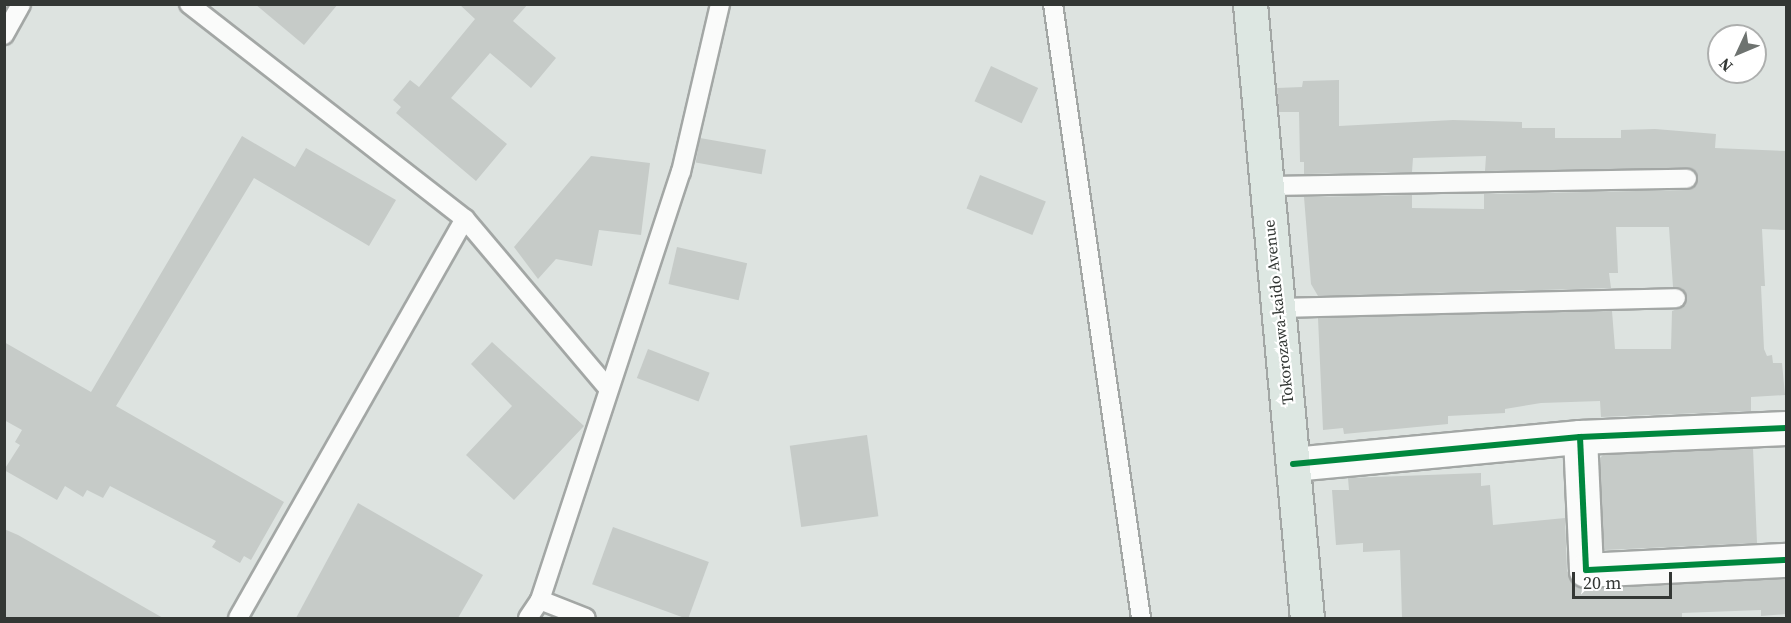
<!DOCTYPE html>
<style>
body{margin:0}
#map{position:relative;width:1791px;height:623px;overflow:hidden;background:#dde3e0;font-family:"Source Serif 4",serif}
div>[style]{position:absolute}
.building>*{inset:0;background:#c6cbc8;transform-origin:0 0}
.roads{filter:drop-shadow(2px 0 #a3a7a5) drop-shadow(-2px 0 #a3a7a5) drop-shadow(0 2px #a3a7a5) drop-shadow(0 -2px #a3a7a5)}
.lane>*{height:18px;margin:-9px;padding:0 9px;transform-origin:9px;border-radius:9px;background:#fafbfa}
.street>*{height:33px;margin:-16.5px;padding:0 16.5px;transform-origin:16.5px;border-radius:16.5px;background:#fafbfa}
.primary>*{height:33px;margin:-16.5px;padding:0 16.5px;transform-origin:16.5px;border-radius:16.5px;background:#dde7e2}
.cycleway>*{height:6px;margin:-3px;padding:0 3px;transform-origin:3px;border-radius:3px;background:#00873e}
span{translate:-50% -50%;white-space:nowrap;text-align:center;line-height:1.15;-webkit-text-stroke:4.5px #fff;paint-order:stroke}
.street-label{font-size:16px;color:#333734}
.frame{position:absolute;inset:0;border:6px solid #333734;pointer-events:none}
.north{position:absolute;left:1707px;top:24px;width:60px;height:60px;box-sizing:border-box;background:#fff;border:2px solid #adafae;border-radius:50%;rotate:226deg;font-size:16px;font-weight:700;line-height:24px;text-align:center;color:#333734}
.north::after{content:'';display:block;margin:auto;width:21px;height:27px;background:#6e7370;clip-path:polygon(50% 0,100% 100%,50% 72%,0 100%)}
.scale{position:absolute;left:1572px;top:572px;width:100px;height:27px;box-sizing:border-box;border:3px solid #333734;border-top:0;padding-left:8px;font-size:18px;line-height:21px;white-space:nowrap;color:#333734;-webkit-text-stroke:4px #fff;paint-order:stroke}
</style>
<div id="map">
<div class="building">
<div style="clip-path:polygon(255px 4px,338px 4px,304px 45px)"></div>
<div style="clip-path:polygon(459px 4px,528px 4px,513px 21px,556px 58px,531px 88px,490px 53px,451px 98px,507px 144px,476px 181px,396px 113px,401px 107px,393px 100px,410px 80px,419px 87px,475px 19px)"></div>
<div style="left:991px;top:66px;width:52px;height:39px;rotate:25deg"></div>
<div style="clip-path:polygon(1339px 80px,1339px 126px,1453px 120px,1522px 122px,1522px 128px,1555px 128px,1555px 138px,1621px 138px,1621px 130px,1655px 129px,1716px 134px,1715px 148px,1786px 151px,1786px 230px,1762px 229px,1765px 286px,1761px 286px,1764px 349px,1767px 356px,1772px 355px,1773px 363px,1782px 363px,1785px 395px,1751px 397px,1751px 411px,1601px 417px,1600px 401px,1541px 403px,1505px 409px,1505px 413px,1448px 416px,1448px 424px,1344px 434px,1343px 428px,1323px 430px,1318px 318px,1612px 311px,1615px 349px,1671px 349px,1672px 311px,1682px 307px,1687px 297px,1682px 288px,1673px 287px,1669px 227px,1616px 227px,1618px 273px,1609px 273px,1611px 288px,1318px 296px,1311px 284px,1304px 197px,1412px 195px,1412px 208px,1484px 209px,1484px 194px,1687px 190px,1698px 179px,1696px 173px,1687px 168px,1485px 171px,1486px 156px,1413px 158px,1412px 172px,1304px 174px,1304px 162px,1300px 162px,1299px 112px,1279px 112px,1277px 88px,1302px 87px,1303px 81px)"></div>
<div style="clip-path:polygon(242px 136px,295px 167px,306px 148px,396px 200px,369px 246px,254px 178px,116px 406px,284px 502px,251px 560px,244px 556px,240px 563px,212px 547px,216px 541px,110px 486px,103px 498px,87px 490px,83px 497px,65px 486px,57px 500px,4px 470px,20px 445px,15px 442px,22px 430px,4px 420px,4px 342px,91px 392px)"></div>
<div style="left:700px;top:138px;width:67px;height:25px;rotate:10deg"></div>
<div style="clip-path:polygon(591px 156px,650px 163px,641px 235px,599px 230px,592px 266px,556px 259px,538px 279px,514px 247px)"></div>
<div style="left:980px;top:175px;width:71px;height:36px;rotate:22deg"></div>
<div style="left:677px;top:247px;width:72px;height:38px;rotate:13deg"></div>
<div style="clip-path:polygon(492px 342px,584px 426px,514px 500px,466px 455px,512px 406px,471px 364px)"></div>
<div style="left:648px;top:349px;width:66px;height:31px;rotate:21deg"></div>
<div style="left:867px;top:435px;width:82px;height:78px;rotate:82deg"></div>
<div style="clip-path:polygon(1753px 448px,1757px 543px,1604px 550px,1600px 458px,1603px 455px)"></div>
<div style="clip-path:polygon(1481px 473px,1481px 486px,1490px 485px,1493px 525px,1565px 518px,1567px 571px,1578px 587px,1786px 579px,1786px 614px,1761px 616px,1761px 610px,1682px 613px,1682px 617px,1402px 618px,1400px 550px,1363px 552px,1363px 543px,1336px 545px,1332px 490px,1349px 490px,1348px 478px)"></div>
<div style="clip-path:polygon(358px 503px,483px 575px,458px 618px,296px 618px)"></div>
<div style="left:613px;top:527px;width:102px;height:61px;rotate:20deg"></div>
<div style="clip-path:polygon(4px 529px,18px 535px,163px 618px,4px 618px)"></div>
</div>
<div class="roads">
<div class="lane">
<div style="left:189px;top:4px;width:350px;rotate:37.9deg"></div>
<div style="left:465px;top:219px;width:221px;rotate:49.8deg"></div>
<div style="left:1053px;top:4px;width:620px;rotate:81.84deg"></div>
<div style="left:4px;top:35px;width:35px;rotate:-61deg"></div>
<div style="left:1266px;top:186px;width:421px;rotate:-1deg"></div>
<div style="left:1278px;top:308px;width:398px;rotate:-1.4deg"></div>
<div style="left:540px;top:600px;width:49px;rotate:21.4deg"></div>
<div style="left:238px;top:618px;width:459px;rotate:-60.4deg"></div>
<div style="left:528px;top:618px;width:22px;rotate:-56deg"></div>
<div style="left:540px;top:600px;width:451px;rotate:-71.8deg"></div>
<div style="left:681px;top:172px;width:172px;rotate:-76.9deg"></div>
</div>
<div class="street">
<div style="left:1580px;top:437px;width:133px;rotate:87.4deg"></div>
<div style="left:1586px;top:570px;width:200px;rotate:-2.9deg"></div>
<div style="left:1293px;top:464px;width:288px;rotate:-5.4deg"></div>
<div style="left:1580px;top:437px;width:206px;rotate:-2.5deg"></div>
</div>
<div class="primary">
<div style="left:1250px;top:4px;width:617px;rotate:84.7deg"></div>
</div>
</div>
<div class="cycleway">
<div style="left:1580px;top:437px;width:133px;rotate:87.4deg"></div>
<div style="left:1586px;top:570px;width:200px;rotate:-2.9deg"></div>
<div style="left:1293px;top:464px;width:288px;rotate:-5.4deg"></div>
<div style="left:1580px;top:437px;width:206px;rotate:-2.5deg"></div>
</div>
<div class="street-label">
<span style="left:1278px;top:312px;rotate:-96deg">Tokorozawa-kaido Avenue</span>
</div>
<div class="frame"></div>
<div class="north">N</div>
<div class="scale">20 m</div>
</div>
